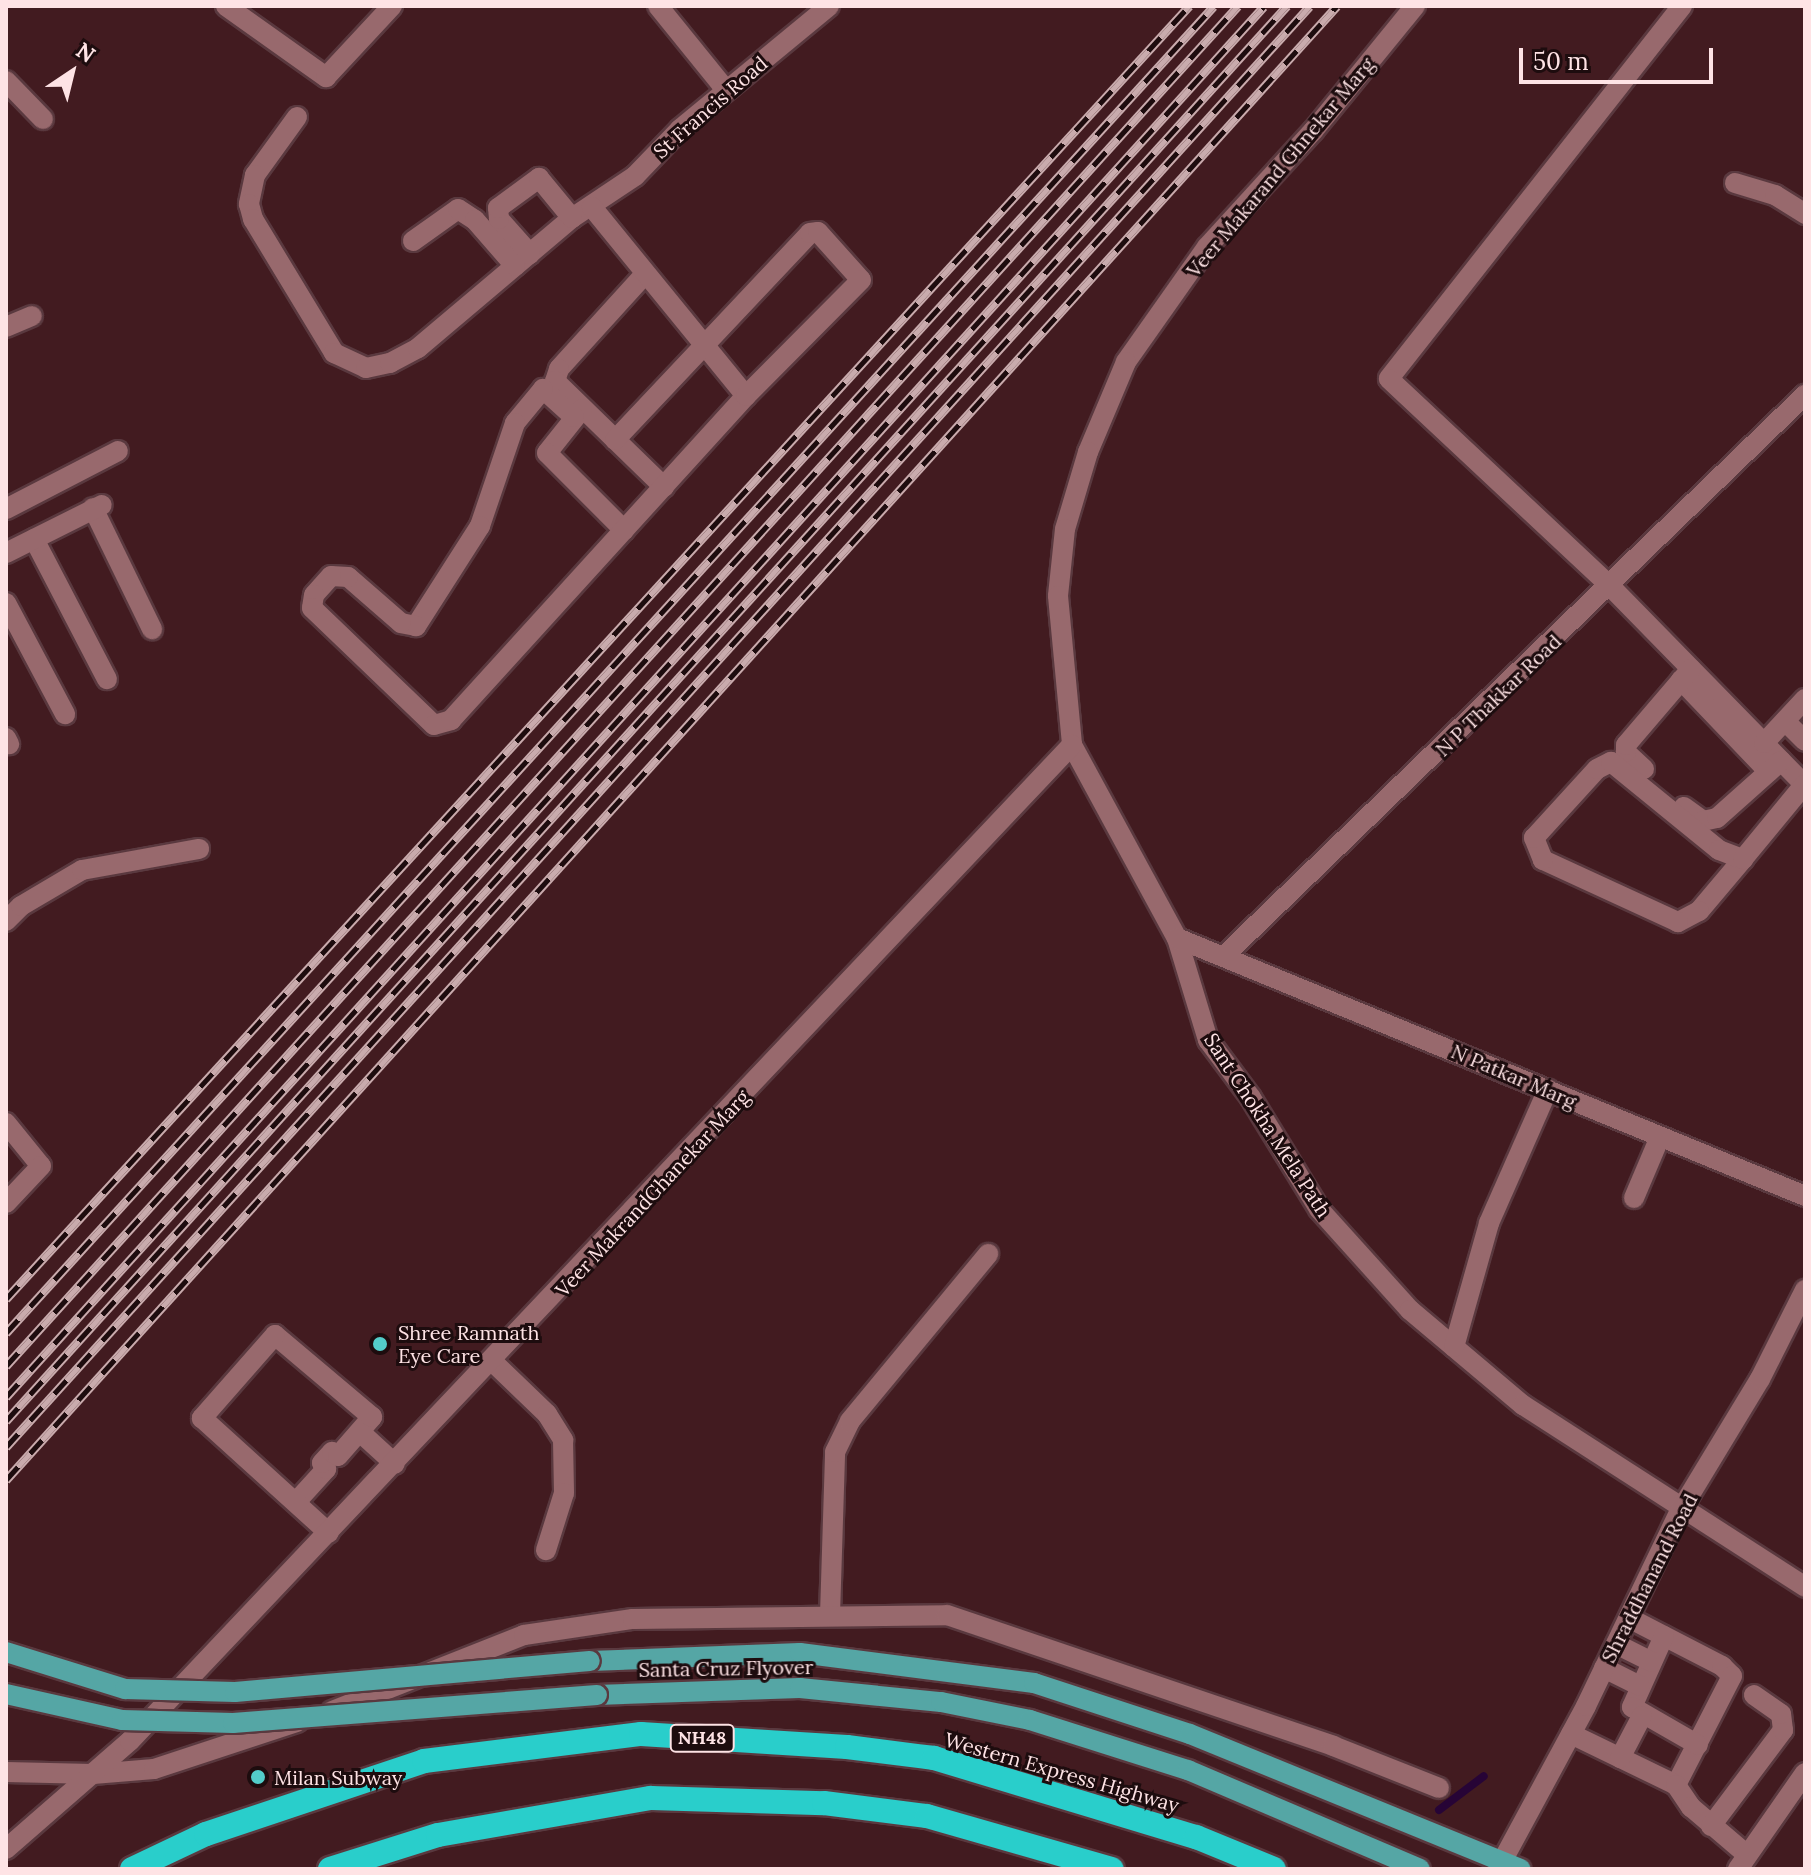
<!DOCTYPE html>
<style>
body{margin:0}
#map{position:relative;width:1811px;height:1875px;overflow:hidden;background:#421b20;font-family:Lora,serif}
div>[style]{position:absolute}
.stream>*{height:8px;margin:-4px;padding:0 4px;transform-origin:4px;border-radius:4px;background:#270436}
.roads{filter:drop-shadow(2px 0 #5a393f) drop-shadow(-2px 0 #5a393f) drop-shadow(0 2px #5a393f) drop-shadow(0 -2px #5a393f)}
.minor>*{height:20px;margin:-10px;padding:0 10px;transform-origin:10px;border-radius:10px;background:#98696d}
.tertiary>*{height:20px;margin:-10px;padding:0 10px;transform-origin:10px;border-radius:10px;background:#98696d}
.primary>*{height:20px;margin:-10px;padding:0 10px;transform-origin:10px;border-radius:10px;background:#55a6a5}
.motorway>*{height:24px;margin:-12px;padding:0 12px;transform-origin:12px;border-radius:12px;background:#29cecb}
.rail>*{height:9px;margin-top:-4.5px;transform-origin:0;background:repeating-linear-gradient(90deg,#1d0c0e 0 18px,#c9abad 0 36px);box-sizing:border-box;border-block:2px solid #c9abad}
.bridges{filter:drop-shadow(2px 0 #5a393f) drop-shadow(-2px 0 #5a393f) drop-shadow(0 2px #5a393f) drop-shadow(0 -2px #5a393f)}
.primary-bridge>*{height:20px;margin:-10px;padding:0 10px;transform-origin:10px;border-radius:10px;background:#55a6a5}
.dots>*{width:22px;height:22px;translate:-50% -50%;box-sizing:border-box;border:4px solid #1d0c0e;border-radius:50%}
span{translate:-50% -50%;white-space:nowrap;text-align:center;line-height:1.15;-webkit-text-stroke:6px #1d0c0e;paint-order:stroke}
.shield-label span{padding:2px 6px;background:#1d0c0e;border:2px solid;border-radius:6px;-webkit-text-stroke-width:0}
.shield-label{font-size:18px;color:#fee3e5;font-weight:700}
.street-label{font-size:20px;color:#fee3e5}
.poi-label{font-size:20px;color:#fee3e5}
.left{translate:0 -50%;text-align:left}
.frame{position:absolute;inset:0;border:8px solid #fee3e5;pointer-events:none}
.north{position:absolute;left:32px;top:32px;width:80px;height:80px;-webkit-text-stroke:6px #1d0c0e;paint-order:stroke;rotate:35deg;font-size:22px;font-weight:700;line-height:32px;text-align:center;color:#fee3e5}
.north::after{content:'';display:block;margin:auto;width:28px;height:36px;background:#fee3e5;clip-path:polygon(50% 0,100% 100%,50% 72%,0 100%)}
.scale{position:absolute;left:1519px;top:48px;width:194px;height:36px;box-sizing:border-box;border:4px solid #fee3e5;border-top:0;padding-left:10px;font-size:24px;line-height:28px;white-space:nowrap;color:#fee3e5;-webkit-text-stroke:6px #1d0c0e;paint-order:stroke}
</style>
<div id="map">
<div class="stream">
<div style="left:1439px;top:1810px;width:56px;rotate:-37.1deg"></div>
</div>
<div class="roads">
<div class="minor">
<div style="left:226px;top:6px;width:123px;rotate:35.4deg"></div>
<div style="left:326px;top:77px;width:97px;rotate:-47.1deg"></div>
<div style="left:658px;top:6px;width:108px;rotate:51deg"></div>
<div style="left:1682px;top:6px;width:474px;rotate:128.2deg"></div>
<div style="left:1389px;top:379px;width:304px;rotate:43.1deg"></div>
<div style="left:1611px;top:587px;width:277px;rotate:45.6deg"></div>
<div style="left:6px;top:81px;width:53px;rotate:45.8deg"></div>
<div style="left:297px;top:117px;width:72px;rotate:125.9deg"></div>
<div style="left:255px;top:175px;width:30px;rotate:102deg"></div>
<div style="left:249px;top:204px;width:16px;rotate:75deg"></div>
<div style="left:253px;top:219px;width:157px;rotate:58.8deg"></div>
<div style="left:334px;top:353px;width:35px;rotate:25deg"></div>
<div style="left:366px;top:368px;width:25px;rotate:-12deg"></div>
<div style="left:390px;top:363px;width:32px;rotate:-28deg"></div>
<div style="left:418px;top:348px;width:202px;rotate:-40.2deg"></div>
<div style="left:572px;top:218px;width:76px;rotate:-33.7deg"></div>
<div style="left:635px;top:176px;width:65px;rotate:-46.2deg"></div>
<div style="left:680px;top:129px;width:193px;rotate:-39.5deg"></div>
<div style="left:1735px;top:183px;width:42px;rotate:16.7deg"></div>
<div style="left:1775px;top:195px;width:36px;rotate:32deg"></div>
<div style="left:413px;top:241px;width:55px;rotate:-35.4deg"></div>
<div style="left:458px;top:209px;width:20px;rotate:33deg"></div>
<div style="left:475px;top:220px;width:61px;rotate:49deg"></div>
<div style="left:530px;top:254px;width:47px;rotate:-131.5deg"></div>
<div style="left:499px;top:219px;width:11px;rotate:-95deg"></div>
<div style="left:498px;top:208px;width:51px;rotate:-36.2deg"></div>
<div style="left:539px;top:178px;width:52px;rotate:50.5deg"></div>
<div style="left:645px;top:274px;width:128px;rotate:132.2deg"></div>
<div style="left:559px;top:369px;width:13px;rotate:108deg"></div>
<div style="left:555px;top:381px;width:152px;rotate:44.2deg"></div>
<div style="left:6px;top:327px;width:28px;rotate:-23deg"></div>
<div style="left:582px;top:409px;width:56px;rotate:128.5deg"></div>
<div style="left:547px;top:453px;width:109px;rotate:45deg"></div>
<div style="left:574px;top:417px;width:42px;rotate:-137.9deg"></div>
<div style="left:543px;top:389px;width:44px;rotate:129.5deg"></div>
<div style="left:515px;top:423px;width:109px;rotate:108.8deg"></div>
<div style="left:480px;top:526px;width:119px;rotate:122.6deg"></div>
<div style="left:416px;top:626px;width:15px;rotate:-169deg"></div>
<div style="left:401px;top:623px;width:70px;rotate:-139deg"></div>
<div style="left:348px;top:577px;width:17px;rotate:-177deg"></div>
<div style="left:331px;top:576px;width:25px;rotate:132deg"></div>
<div style="left:314px;top:595px;width:13px;rotate:99deg"></div>
<div style="left:312px;top:608px;width:169px;rotate:43.8deg"></div>
<div style="left:434px;top:725px;width:18px;rotate:-16deg"></div>
<div style="left:451px;top:720px;width:438px;rotate:-47.7deg"></div>
<div style="left:746px;top:396px;width:244px;rotate:-129.2deg"></div>
<div style="left:615px;top:440px;width:284px;rotate:-46.7deg"></div>
<div style="left:810px;top:233px;width:8px;rotate:-7deg"></div>
<div style="left:818px;top:232px;width:64px;rotate:48.1deg"></div>
<div style="left:861px;top:280px;width:163px;rotate:134.8deg"></div>
<div style="left:93px;top:508px;width:135px;rotate:64deg"></div>
<div style="left:6px;top:509px;width:126px;rotate:-27.4deg"></div>
<div style="left:34px;top:539px;width:158px;rotate:62.5deg"></div>
<div style="left:6px;top:553px;width:107px;rotate:-26.6deg"></div>
<div style="left:6px;top:603px;width:126px;rotate:62deg"></div>
<div style="left:1681px;top:680px;width:127px;rotate:46.3deg"></div>
<div style="left:1785px;top:721px;width:28px;rotate:45deg"></div>
<div style="left:6px;top:738px;width:7px;rotate:63deg"></div>
<div style="left:1764px;top:743px;width:60px;rotate:-47deg"></div>
<div style="left:1644px;top:769px;width:25px;rotate:-137deg"></div>
<div style="left:1626px;top:752px;width:7px;rotate:-90deg"></div>
<div style="left:1626px;top:745px;width:100px;rotate:-49.5deg"></div>
<div style="left:1684px;top:807px;width:24px;rotate:36deg"></div>
<div style="left:1703px;top:821px;width:14px;rotate:-12deg"></div>
<div style="left:1717px;top:818px;width:86px;rotate:-41.7deg"></div>
<div style="left:1743px;top:859px;width:68px;rotate:130.2deg"></div>
<div style="left:1699px;top:911px;width:24px;rotate:152deg"></div>
<div style="left:1678px;top:922px;width:149px;rotate:-155.3deg"></div>
<div style="left:1543px;top:860px;width:24px;rotate:-112deg"></div>
<div style="left:1534px;top:838px;width:93px;rotate:-47.6deg"></div>
<div style="left:1597px;top:769px;width:16px;rotate:-27deg"></div>
<div style="left:1611px;top:762px;width:139px;rotate:39.2deg"></div>
<div style="left:1719px;top:850px;width:26px;rotate:21deg"></div>
<div style="left:1743px;top:859px;width:96px;rotate:-50.5deg"></div>
<div style="left:6px;top:921px;width:21px;rotate:-45deg"></div>
<div style="left:21px;top:906px;width:71px;rotate:-30.5deg"></div>
<div style="left:82px;top:870px;width:119px;rotate:-10.2deg"></div>
<div style="left:1177px;top:938px;width:107px;rotate:73.1deg"></div>
<div style="left:1208px;top:1040px;width:72px;rotate:53.4deg"></div>
<div style="left:1251px;top:1098px;width:130px;rotate:58.5deg"></div>
<div style="left:1319px;top:1209px;width:136px;rotate:48deg"></div>
<div style="left:1410px;top:1310px;width:148px;rotate:40.1deg"></div>
<div style="left:1523px;top:1405px;width:336px;rotate:32.8deg"></div>
<div style="left:1224px;top:956px;width:808px;rotate:-44deg"></div>
<div style="left:6px;top:1123px;width:55px;rotate:50.9deg"></div>
<div style="left:41px;top:1166px;width:51px;rotate:133.4deg"></div>
<div style="left:1634px;top:1198px;width:64px;rotate:-67deg"></div>
<div style="left:1454px;top:1347px;width:129px;rotate:-74.2deg"></div>
<div style="left:1489px;top:1223px;width:146px;rotate:-66.2deg"></div>
<div style="left:493px;top:1362px;width:75px;rotate:43.9deg"></div>
<div style="left:547px;top:1414px;width:31px;rotate:58deg"></div>
<div style="left:563px;top:1440px;width:53px;rotate:88.9deg"></div>
<div style="left:564px;top:1493px;width:60px;rotate:107.5deg"></div>
<div style="left:360px;top:1432px;width:47px;rotate:42.4deg"></div>
<div style="left:296px;top:1502px;width:45px;rotate:-47.7deg"></div>
<div style="left:326px;top:1469px;width:7px;rotate:-124deg"></div>
<div style="left:322px;top:1463px;width:15px;rotate:-48deg"></div>
<div style="left:332px;top:1452px;width:7px;rotate:34deg"></div>
<div style="left:338px;top:1456px;width:52px;rotate:-48.9deg"></div>
<div style="left:372px;top:1417px;width:127px;rotate:-139.8deg"></div>
<div style="left:275px;top:1335px;width:111px;rotate:131.3deg"></div>
<div style="left:202px;top:1418px;width:171px;rotate:42.2deg"></div>
<div style="left:830px;top:1615px;width:163px;rotate:-88.2deg"></div>
<div style="left:835px;top:1452px;width:34px;rotate:-64deg"></div>
<div style="left:850px;top:1421px;width:217px;rotate:-50.4deg"></div>
<div style="left:1629px;top:1618px;width:105px;rotate:27.3deg"></div>
<div style="left:1722px;top:1666px;width:14px;rotate:45deg"></div>
<div style="left:1732px;top:1676px;width:123px;rotate:117.2deg"></div>
<div style="left:1664px;top:1636px;width:78px;rotate:114.3deg"></div>
<div style="left:1632px;top:1707px;width:76px;rotate:29.9deg"></div>
<div style="left:1616px;top:1644px;width:40px;rotate:26.6deg"></div>
<div style="left:1604px;top:1668px;width:40px;rotate:26.6deg"></div>
<div style="left:332px;top:1711px;width:206px;rotate:-21.6deg"></div>
<div style="left:524px;top:1635px;width:110px;rotate:-8.4deg"></div>
<div style="left:633px;top:1619px;width:314px;rotate:-0.7deg"></div>
<div style="left:947px;top:1615px;width:408px;rotate:18.7deg"></div>
<div style="left:1333px;top:1746px;width:114px;rotate:21.6deg"></div>
<div style="left:1571px;top:1734px;width:117px;rotate:25.9deg"></div>
<div style="left:1676px;top:1785px;width:27px;rotate:56deg"></div>
<div style="left:1691px;top:1807px;width:72px;rotate:40.5deg"></div>
<div style="left:1620px;top:1758px;width:47px;rotate:-62.4deg"></div>
<div style="left:93px;top:1774px;width:61px;rotate:-4.7deg"></div>
<div style="left:154px;top:1769px;width:151px;rotate:-18.2deg"></div>
<div style="left:1711px;top:1826px;width:120px;rotate:-53.1deg"></div>
<div style="left:1783px;top:1730px;width:16px;rotate:-97deg"></div>
<div style="left:1781px;top:1714px;width:33px;rotate:-145deg"></div>
<div style="left:1738px;top:1869px;width:117px;rotate:-55.1deg"></div>
</div>
<div class="tertiary">
<div style="left:1415px;top:6px;width:161px;rotate:129.2deg"></div>
<div style="left:1313px;top:131px;width:157px;rotate:132.4deg"></div>
<div style="left:1207px;top:247px;width:141px;rotate:125.2deg"></div>
<div style="left:1126px;top:362px;width:98px;rotate:112.9deg"></div>
<div style="left:1088px;top:452px;width:80px;rotate:106.6deg"></div>
<div style="left:1065px;top:529px;width:67px;rotate:96deg"></div>
<div style="left:1058px;top:596px;width:150px;rotate:84.6deg"></div>
<div style="left:1072px;top:745px;width:220px;rotate:61.5deg"></div>
<div style="left:1177px;top:938px;width:679px;rotate:22.33deg"></div>
<div style="left:6px;top:1772px;width:87px;rotate:1.3deg"></div>
<div style="left:6px;top:1849px;width:164px;rotate:-41.1deg"></div>
<div style="left:130px;top:1741px;width:1371px;rotate:-46.6deg"></div>
<div style="left:1498px;top:1869px;width:185px;rotate:-61.6deg"></div>
<div style="left:1586px;top:1706px;width:216px;rotate:-64.3deg"></div>
<div style="left:1680px;top:1511px;width:154px;rotate:-58.8deg"></div>
<div style="left:1760px;top:1379px;width:100px;rotate:-63.2deg"></div>
</div>
<div class="primary">
<div style="left:590px;top:1661px;width:210px;rotate:-2.2deg"></div>
<div style="left:800px;top:1653px;width:236px;rotate:7.3deg"></div>
<div style="left:1034px;top:1683px;width:164px;rotate:18.1deg"></div>
<div style="left:1190px;top:1734px;width:357px;rotate:22.2deg"></div>
<div style="left:597px;top:1695px;width:203px;rotate:-2deg"></div>
<div style="left:800px;top:1688px;width:142px;rotate:5.7deg"></div>
<div style="left:941px;top:1702px;width:91px;rotate:11.4deg"></div>
<div style="left:1030px;top:1720px;width:166px;rotate:17.6deg"></div>
<div style="left:1188px;top:1770px;width:252px;rotate:23.1deg"></div>
</div>
<div class="motorway">
<div style="left:132px;top:1869px;width:82px;rotate:-25.3deg"></div>
<div style="left:206px;top:1834px;width:230px;rotate:-18.5deg"></div>
<div style="left:424px;top:1761px;width:219px;rotate:-7.1deg"></div>
<div style="left:641px;top:1734px;width:206px;rotate:3.6deg"></div>
<div style="left:847px;top:1747px;width:88px;rotate:7.2deg"></div>
<div style="left:934px;top:1758px;width:274px;rotate:16.8deg"></div>
<div style="left:1196px;top:1837px;width:84px;rotate:22.3deg"></div>
<div style="left:330px;top:1869px;width:113px;rotate:-17.5deg"></div>
<div style="left:438px;top:1835px;width:216px;rotate:-9.9deg"></div>
<div style="left:651px;top:1798px;width:173px;rotate:1.7deg"></div>
<div style="left:824px;top:1803px;width:104px;rotate:7.2deg"></div>
<div style="left:927px;top:1816px;width:192px;rotate:16deg"></div>
</div>
</div>
<div class="rail">
<div style="left:6px;top:1299px;width:1753px;rotate:-47.54deg"></div>
<div style="left:6px;top:1333px;width:1794px;rotate:-47.69deg"></div>
<div style="left:6px;top:1366px;width:1835px;rotate:-47.83deg"></div>
<div style="left:6px;top:1397px;width:1875px;rotate:-47.87deg"></div>
<div style="left:6px;top:1421px;width:1909px;rotate:-47.85deg"></div>
<div style="left:6px;top:1447px;width:1943px;rotate:-47.86deg"></div>
<div style="left:6px;top:1480px;width:1986px;rotate:-47.92deg"></div>
</div>
<div class="bridges">
<div class="primary-bridge">
<div style="left:6px;top:1652px;width:125px;rotate:17.3deg"></div>
<div style="left:125px;top:1689px;width:110px;rotate:1.6deg"></div>
<div style="left:235px;top:1692px;width:356px;rotate:-5deg"></div>
<div style="left:6px;top:1694px;width:119px;rotate:12.6deg"></div>
<div style="left:122px;top:1720px;width:111px;rotate:1.5deg"></div>
<div style="left:233px;top:1723px;width:365px;rotate:-4.4deg"></div>
</div>
</div>
<div class="dots">
<div style="left:380px;top:1344px;background:#53cdca"></div>
<div style="left:258px;top:1777px;background:#53cdca"></div>
</div>
<div class="shield-label">
<span style="left:702px;top:1738px">NH48</span>
</div>
<div class="street-label">
<span style="left:710px;top:107px;rotate:-41deg">St Francis Road</span>
<span style="left:1280px;top:167px;rotate:-50deg">Veer Makarand Ghnekar Marg</span>
<span style="left:1498px;top:695px;rotate:-44deg">N P Thakkar Road</span>
<span style="left:1514px;top:1076px;rotate:23deg">N Patkar Marg</span>
<span style="left:1268px;top:1125px;rotate:57deg">Sant Chokha Mela Path</span>
<span style="left:652px;top:1193px;rotate:-47deg">Veer MakrandGhanekar Marg</span>
<span style="left:1649px;top:1578px;rotate:-63deg">Shraddhanand Road</span>
<span style="left:726px;top:1668px;rotate:-1deg">Santa Cruz Flyover</span>
<span style="left:1062px;top:1772px;rotate:16deg">Western Express Highway</span>
</div>
<div class="poi-label">
<span class="left" style="left:398px;top:1344px">Shree Ramnath<br>Eye Care</span>
<span class="left" style="left:274px;top:1777px">Milan Subway</span>
</div>
<div class="frame"></div>
<div class="north">N</div>
<div class="scale">50 m</div>
</div>
